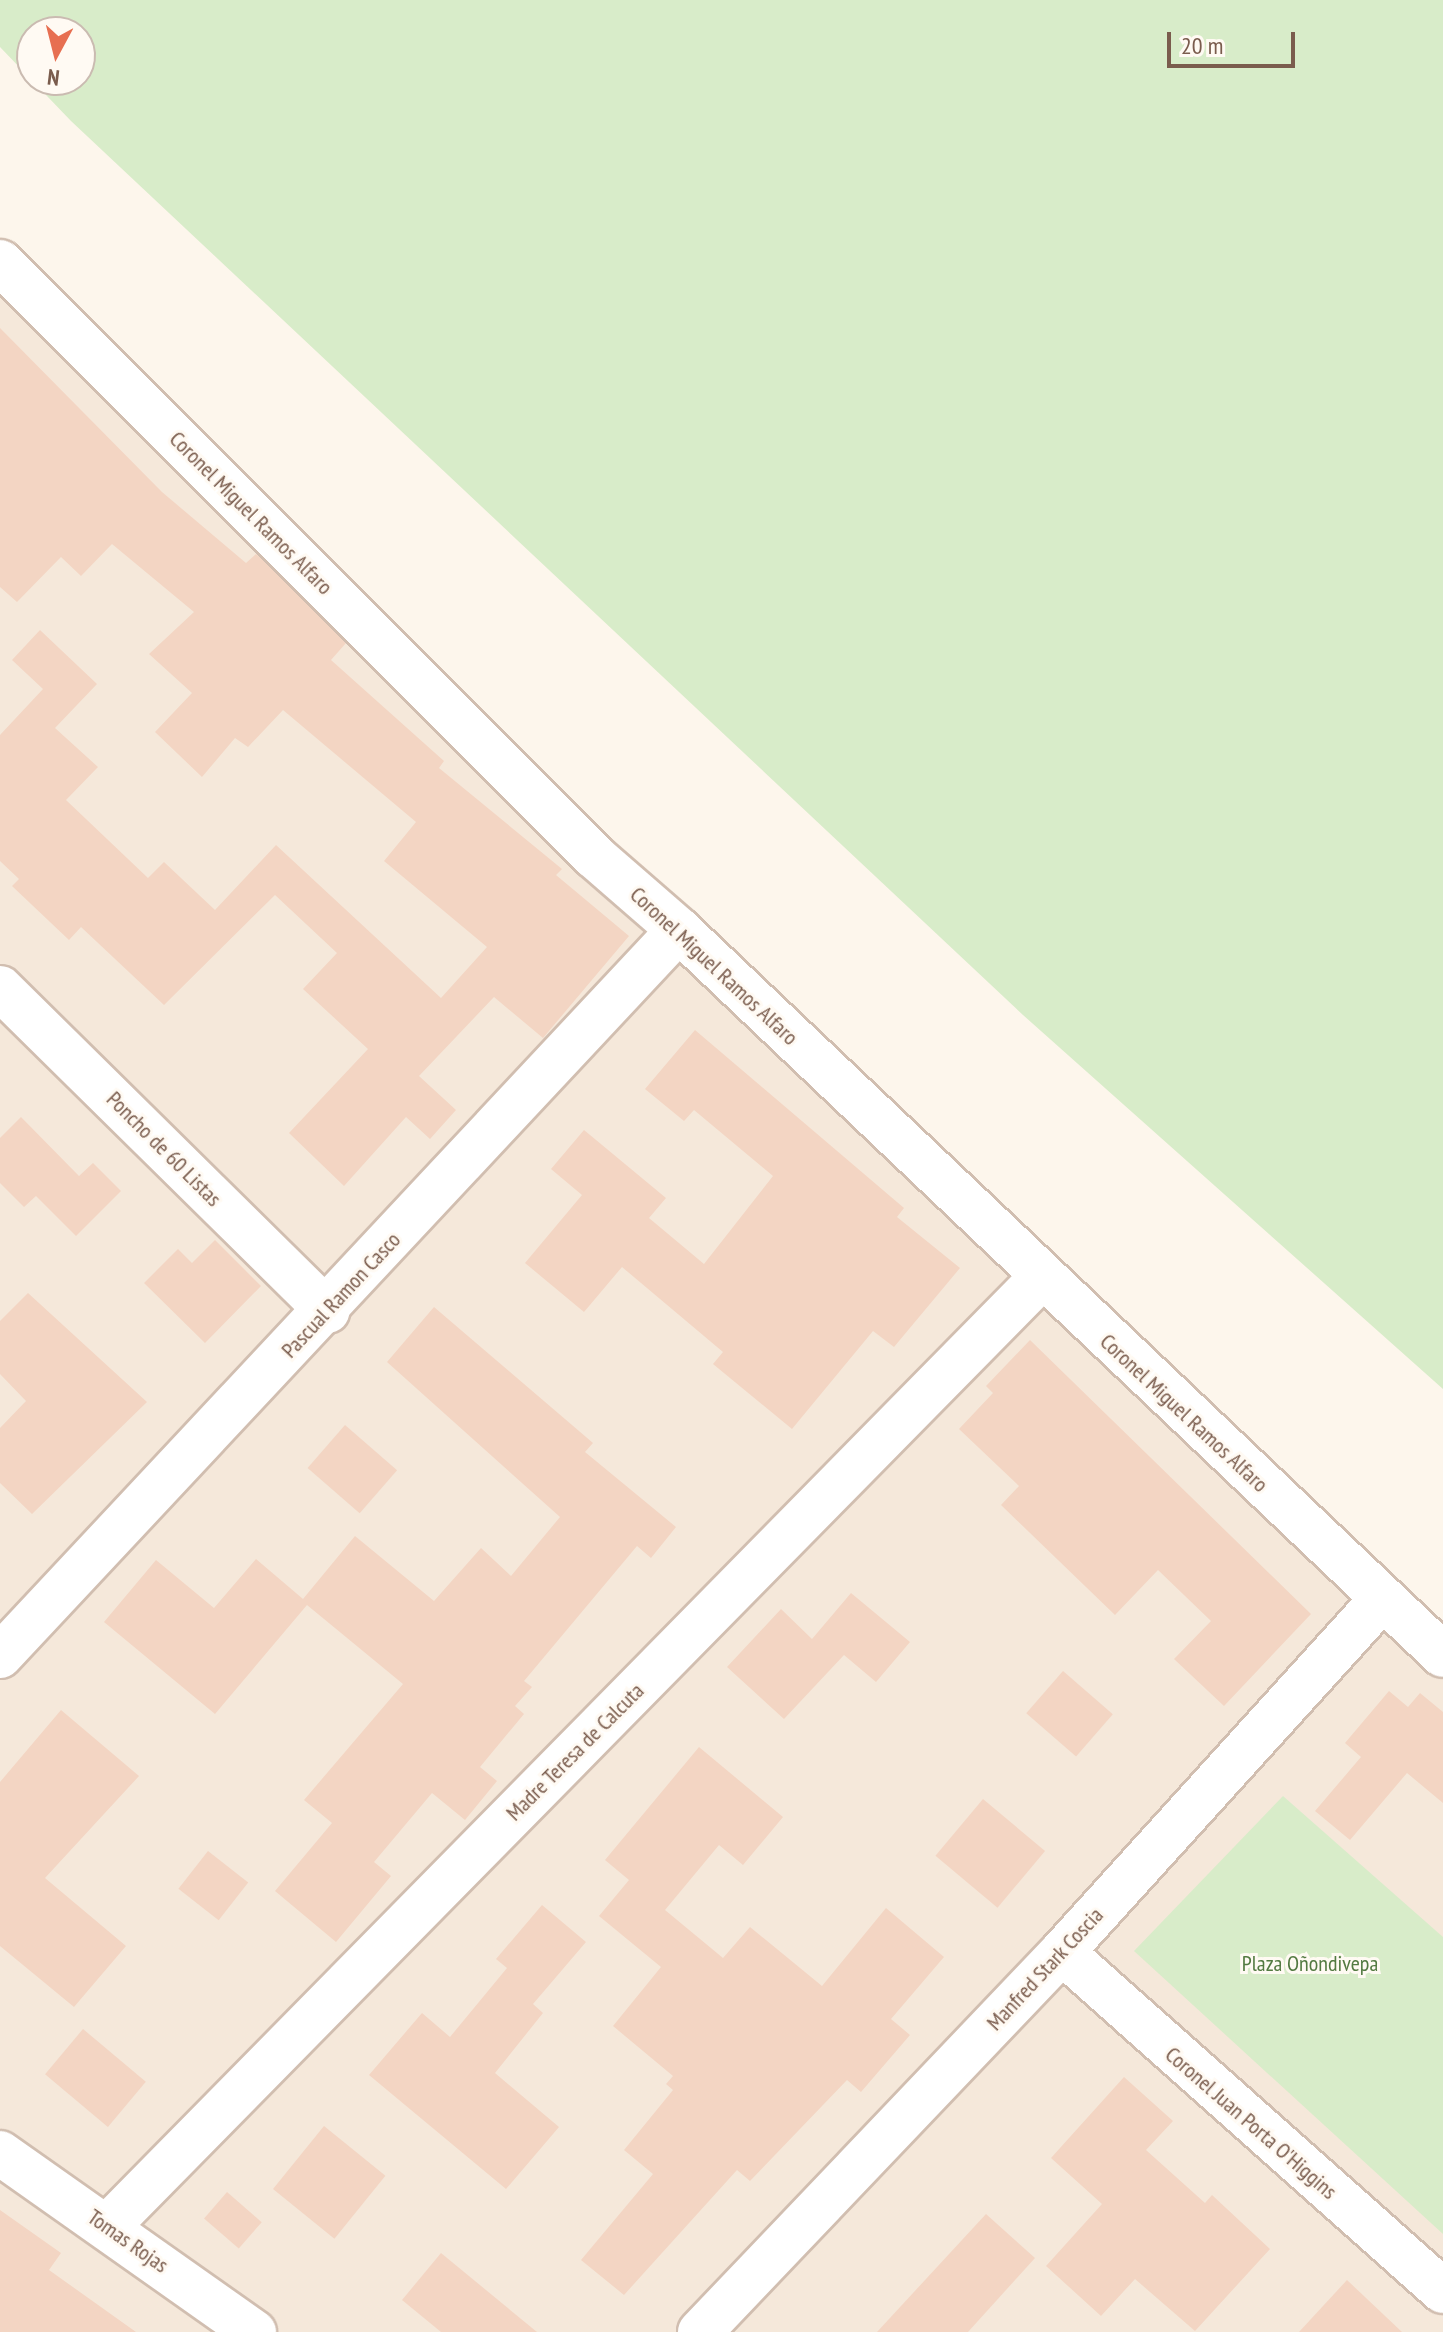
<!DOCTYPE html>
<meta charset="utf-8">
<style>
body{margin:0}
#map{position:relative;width:1443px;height:2332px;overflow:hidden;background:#fdf6ec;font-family:"PT Sans Narrow",sans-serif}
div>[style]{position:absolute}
.residential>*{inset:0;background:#f5e8da}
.green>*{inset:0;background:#d8ecc9}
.building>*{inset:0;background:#f3d5c3;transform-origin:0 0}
.roads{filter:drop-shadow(2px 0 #d1beb0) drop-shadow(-2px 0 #d1beb0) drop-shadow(0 2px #d1beb0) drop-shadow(0 -2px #d1beb0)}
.minor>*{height:44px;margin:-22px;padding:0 22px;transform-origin:22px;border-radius:22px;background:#fff}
span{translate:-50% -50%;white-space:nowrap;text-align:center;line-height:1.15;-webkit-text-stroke:6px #fffaf3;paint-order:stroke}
.street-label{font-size:22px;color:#7a5c4d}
.park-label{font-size:22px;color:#537a41}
.north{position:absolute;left:16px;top:16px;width:80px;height:80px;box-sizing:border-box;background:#fffaf3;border:2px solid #cabbb1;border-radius:50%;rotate:187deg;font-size:22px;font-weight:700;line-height:32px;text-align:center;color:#7a5c4d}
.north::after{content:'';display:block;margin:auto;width:28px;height:36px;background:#e76f51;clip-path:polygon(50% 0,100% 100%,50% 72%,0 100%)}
.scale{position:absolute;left:1167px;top:32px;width:128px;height:36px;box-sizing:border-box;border:4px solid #7a5c4d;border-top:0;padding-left:10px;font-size:24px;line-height:28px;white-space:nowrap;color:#7a5c4d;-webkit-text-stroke:6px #fffaf3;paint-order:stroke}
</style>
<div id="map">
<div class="residential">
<div style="clip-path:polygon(0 292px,642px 929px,1443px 1673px,1443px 2332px,0 2332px)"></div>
</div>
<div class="green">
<div style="clip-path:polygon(evenodd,0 0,1443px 0,1443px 1389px,1023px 1015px,71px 121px,0 47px,0 0,80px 32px,80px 80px,32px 80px,32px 32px,80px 32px)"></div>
<div style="clip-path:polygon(1283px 1796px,1443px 1937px,1443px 2234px,1134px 1951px)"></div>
</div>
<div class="building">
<div style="clip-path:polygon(0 328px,162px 492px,246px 563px,256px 554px,262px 559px,346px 643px,331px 660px,444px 761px,439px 768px,562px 869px,556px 875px,629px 936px,543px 1038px,494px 997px,419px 1076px,456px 1110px,430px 1139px,406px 1117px,344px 1186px,289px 1133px,368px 1049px,303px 989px,337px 953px,275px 895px,164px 1005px,81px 927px,69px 940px,12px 886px,19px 879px,0 861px,0 735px,43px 689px,12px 660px,40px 630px,97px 684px,55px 728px,98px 767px,66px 800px,148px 878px,164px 862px,215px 910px,276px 845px,441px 998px,487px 947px,384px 861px,416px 822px,283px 710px,248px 747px,235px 738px,202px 777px,155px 732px,192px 693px,149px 654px,194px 612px,112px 544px,81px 576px,61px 557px,17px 602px,0 587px)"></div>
<div style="clip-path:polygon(695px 1030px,904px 1208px,897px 1217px,960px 1268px,894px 1347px,873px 1331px,792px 1429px,713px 1364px,723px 1352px,622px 1267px,584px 1312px,525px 1263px,582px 1195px,551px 1169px,584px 1130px,666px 1198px,649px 1218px,704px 1264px,773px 1176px,694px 1110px,684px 1121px,645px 1089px)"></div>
<div style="clip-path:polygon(21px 1117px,79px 1176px,93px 1163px,121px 1191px,76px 1236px,36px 1196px,24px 1207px,0 1183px,0 1138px)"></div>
<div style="clip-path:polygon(215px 1240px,261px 1286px,205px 1343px,144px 1283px,178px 1249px,192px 1263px)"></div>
<div style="clip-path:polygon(28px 1293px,147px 1402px,32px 1514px,0 1483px,0 1428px,26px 1401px,0 1374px,0 1321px)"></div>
<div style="clip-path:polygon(434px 1307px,593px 1443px,585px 1452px,676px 1527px,651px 1558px,637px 1546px,524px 1681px,532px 1687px,515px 1706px,524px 1714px,480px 1767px,497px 1781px,465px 1820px,432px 1793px,374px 1862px,391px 1876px,336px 1942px,275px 1891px,332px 1823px,304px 1800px,403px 1684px,307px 1605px,215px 1714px,104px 1622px,156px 1560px,214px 1608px,256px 1559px,303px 1599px,355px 1536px,434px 1601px,481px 1548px,511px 1576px,560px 1517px,387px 1362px)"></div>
<div style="clip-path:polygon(1030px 1340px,1311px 1614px,1224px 1706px,1174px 1659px,1211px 1621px,1158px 1570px,1115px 1615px,1001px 1505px,1019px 1486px,959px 1429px,993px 1393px,986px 1386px)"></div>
<div style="left:345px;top:1425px;width:69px;height:57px;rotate:41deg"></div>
<div style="clip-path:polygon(851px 1593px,910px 1642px,876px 1682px,844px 1655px,784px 1719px,727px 1667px,781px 1609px,812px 1639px)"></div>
<div style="left:1063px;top:1671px;width:66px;height:56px;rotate:41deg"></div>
<div style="clip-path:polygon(1389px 1691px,1408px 1707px,1420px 1693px,1443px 1712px,1443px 1803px,1407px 1773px,1350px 1840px,1315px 1811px,1361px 1757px,1345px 1743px)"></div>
<div style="clip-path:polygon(61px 1710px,139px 1776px,45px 1878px,126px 1946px,74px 2007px,0 1946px,0 1782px)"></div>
<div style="clip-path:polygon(699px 1747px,783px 1817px,743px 1865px,719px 1845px,665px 1910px,723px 1958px,750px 1927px,822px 1986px,886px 1908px,944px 1957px,891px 2019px,910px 2035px,861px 2092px,847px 2080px,750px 2181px,737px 2170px,624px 2295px,581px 2260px,653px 2174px,624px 2150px,673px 2090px,666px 2084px,673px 2076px,613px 2026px,661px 1967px,599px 1916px,629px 1880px,605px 1860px)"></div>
<div style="left:983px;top:1799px;width:81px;height:74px;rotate:40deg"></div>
<div style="left:208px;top:1851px;width:51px;height:48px;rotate:38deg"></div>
<div style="clip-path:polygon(542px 1905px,586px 1942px,533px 2004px,543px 2013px,495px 2073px,559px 2127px,506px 2189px,369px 2075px,422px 2013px,450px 2037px,507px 1968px,496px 1959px)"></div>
<div style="left:83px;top:2029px;width:82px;height:59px;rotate:40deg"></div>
<div style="clip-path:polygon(1124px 2077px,1173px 2121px,1146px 2150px,1205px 2203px,1212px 2195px,1270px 2249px,1195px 2331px,1135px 2279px,1101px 2316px,1046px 2266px,1102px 2204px,1051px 2158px)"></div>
<div style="left:324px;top:2126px;width:79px;height:81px;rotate:39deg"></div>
<div style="left:227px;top:2192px;width:46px;height:35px;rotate:41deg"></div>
<div style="clip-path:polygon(0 2210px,61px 2253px,49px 2270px,136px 2332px,0 2332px)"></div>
<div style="clip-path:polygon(986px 2214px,1035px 2258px,968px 2332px,877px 2332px)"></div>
<div style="clip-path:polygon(441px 2253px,537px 2332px,441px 2332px,402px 2300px)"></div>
<div style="clip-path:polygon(1347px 2280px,1402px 2332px,1299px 2332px)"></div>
</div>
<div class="roads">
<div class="minor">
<div style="left:0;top:262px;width:840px;rotate:45deg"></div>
<div style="left:594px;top:856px;width:113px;rotate:41deg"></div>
<div style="left:679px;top:930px;width:1053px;rotate:43.5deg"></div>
<div style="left:0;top:988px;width:460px;rotate:44.6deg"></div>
<div style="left:0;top:1656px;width:994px;rotate:-46.92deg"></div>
<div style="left:1062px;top:1952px;width:510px;rotate:41.66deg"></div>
<div style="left:0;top:2153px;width:311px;rotate:35.2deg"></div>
<div style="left:108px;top:2226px;width:1330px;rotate:-45.46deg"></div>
<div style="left:700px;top:2332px;width:525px;rotate:-46.39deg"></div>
<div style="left:1062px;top:1952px;width:476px;rotate:-47.8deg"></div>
</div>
</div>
<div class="street-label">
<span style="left:251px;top:513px;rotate:45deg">Coronel Miguel Ramos Alfaro</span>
<span style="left:714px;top:966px;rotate:43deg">Coronel Miguel Ramos Alfaro</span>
<span style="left:164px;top:1149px;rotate:45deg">Poncho de 60 Listas</span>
<span style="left:341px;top:1295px;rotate:-47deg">Pascual Ramon Casco</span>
<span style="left:1184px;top:1413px;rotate:43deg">Coronel Miguel Ramos Alfaro</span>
<span style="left:575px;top:1752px;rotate:-45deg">Madre Teresa de Calcuta</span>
<span style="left:1045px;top:1969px;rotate:-47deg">Manfred Stark Coscia</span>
<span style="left:1251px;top:2123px;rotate:41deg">Coronel Juan Porta O'Higgins</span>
<span style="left:128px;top:2241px;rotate:35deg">Tomas Rojas</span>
</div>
<div class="park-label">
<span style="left:1310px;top:1964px">Plaza Oñondivepa</span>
</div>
<div class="north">N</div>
<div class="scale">20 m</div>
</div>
